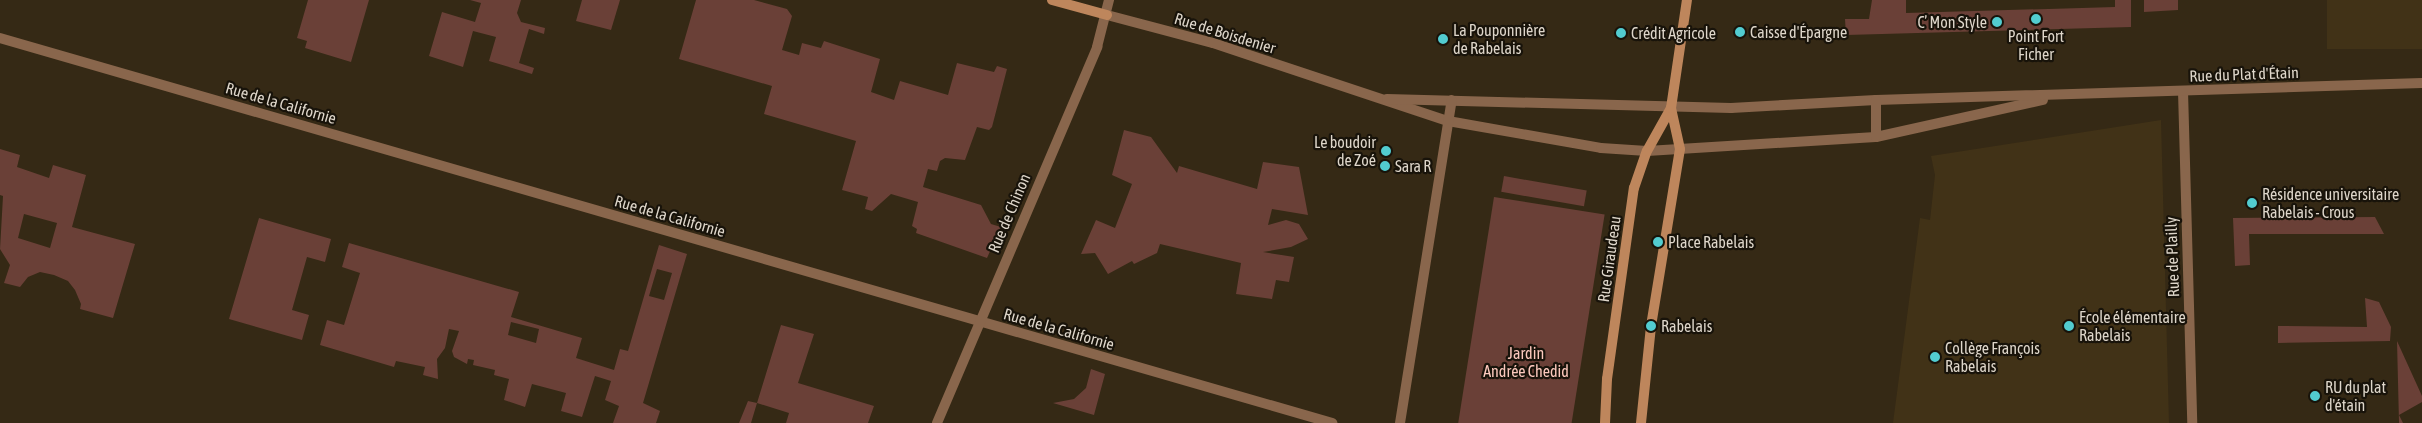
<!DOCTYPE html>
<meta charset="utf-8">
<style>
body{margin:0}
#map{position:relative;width:2422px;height:423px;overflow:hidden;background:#352915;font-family:"Asap Condensed",sans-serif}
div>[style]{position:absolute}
.built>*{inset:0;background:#413217;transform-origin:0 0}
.green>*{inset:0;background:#6a4037;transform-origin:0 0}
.street>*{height:10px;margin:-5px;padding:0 5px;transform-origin:5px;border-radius:5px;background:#89664c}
.secondary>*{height:10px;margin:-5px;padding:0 5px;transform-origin:5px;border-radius:5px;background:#be865c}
.dots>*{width:14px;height:14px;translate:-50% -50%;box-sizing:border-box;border:2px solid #18130a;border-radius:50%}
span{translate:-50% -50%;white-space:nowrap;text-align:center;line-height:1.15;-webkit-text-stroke:4.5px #18130a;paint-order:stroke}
.poi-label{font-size:16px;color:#ded6ca}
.right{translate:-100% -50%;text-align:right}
.left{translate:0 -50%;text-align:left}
.street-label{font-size:16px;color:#ded6ca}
.park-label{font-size:16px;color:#fcc9bd}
</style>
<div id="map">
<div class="built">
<div style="left:2327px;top:0;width:95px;height:49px"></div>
<div style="clip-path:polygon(2161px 120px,2169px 423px,1893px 423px,1920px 218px,1930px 220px,1935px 175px,1931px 156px)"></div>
</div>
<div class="green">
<div style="clip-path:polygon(308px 0,369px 0,351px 62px,305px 48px,307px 41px,297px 38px)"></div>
<div style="clip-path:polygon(470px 0,521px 0,517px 13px,521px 22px,545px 28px,544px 34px,529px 29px,519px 63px,534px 68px,532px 74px,489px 61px,496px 37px,473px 31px,463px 67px,429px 56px,442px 12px,475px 22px,481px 3px)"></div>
<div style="clip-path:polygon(582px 0,620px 0,611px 30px,576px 21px)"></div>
<div style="clip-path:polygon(696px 0,754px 0,787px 9px,792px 16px,782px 50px,799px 55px,802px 43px,821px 48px,824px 41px,880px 59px,871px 92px,894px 100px,900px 81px,948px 95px,957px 63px,994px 72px,997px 66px,1007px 69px,992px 127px,989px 130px,977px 127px,965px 160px,945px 158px,940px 161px,937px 171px,928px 169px,923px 187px,981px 205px,991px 224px,1001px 227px,987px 258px,916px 233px,917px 229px,912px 226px,918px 202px,891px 194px,872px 211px,865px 209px,868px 197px,842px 190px,856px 141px,764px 114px,772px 86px,679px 59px)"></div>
<div style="clip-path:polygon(1872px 0,1906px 0,1906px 13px,2115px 7px,2115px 0,2131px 0,2131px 27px,1846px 35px,1845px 19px,1869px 19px)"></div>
<div style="clip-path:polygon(2144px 0,2178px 0,2178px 10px,2144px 12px)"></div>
<div style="clip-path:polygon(1124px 130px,1151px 137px,1177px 173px,1179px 166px,1257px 189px,1263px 162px,1299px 167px,1308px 215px,1272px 209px,1268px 225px,1286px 220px,1299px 224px,1308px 239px,1291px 247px,1263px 252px,1294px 257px,1289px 282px,1276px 280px,1272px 299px,1236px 294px,1241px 263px,1160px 244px,1157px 253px,1134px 264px,1132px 261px,1108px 274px,1095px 253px,1081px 254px,1096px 220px,1115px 228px,1132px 184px,1112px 175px)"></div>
<div style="clip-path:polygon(evenodd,0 149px,20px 155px,17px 167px,49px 178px,53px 165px,86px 175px,72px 227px,135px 244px,113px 318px,80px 309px,81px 304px,75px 290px,68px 281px,54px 275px,40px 272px,28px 277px,20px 287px,4px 283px,10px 265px,0 249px,3px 196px,0 195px,0 149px,24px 214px,57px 223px,50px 248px,18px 238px,24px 214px)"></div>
<div style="left:1504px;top:176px;width:84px;height:16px;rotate:10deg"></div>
<div style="left:1494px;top:197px;width:112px;height:229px;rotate:9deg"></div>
<div style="clip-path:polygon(2375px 217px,2384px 234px,2249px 234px,2250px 265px,2235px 266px,2233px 218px)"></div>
<div style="clip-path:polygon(259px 218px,331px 239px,325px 262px,307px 257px,292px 310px,309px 315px,302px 340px,229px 319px)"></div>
<div style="clip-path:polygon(evenodd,349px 243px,519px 292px,511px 317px,582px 338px,576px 358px,614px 370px,620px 349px,628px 351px,659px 245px,687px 254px,643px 403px,660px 411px,656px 423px,613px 423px,619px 406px,605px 400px,611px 381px,595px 376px,582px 417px,561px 411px,566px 393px,532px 384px,525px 407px,504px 400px,509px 379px,494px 375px,495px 370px,473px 365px,474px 360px,468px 359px,467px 364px,454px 357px,452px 351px,459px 331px,449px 329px,445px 348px,437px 359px,438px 379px,423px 375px,425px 367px,396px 361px,394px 367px,320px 345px,327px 320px,344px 325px,360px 273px,342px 267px,349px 243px,657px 269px,672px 273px,664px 300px,649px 296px,657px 269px,349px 243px,511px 322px,539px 329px,536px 343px,508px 335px,511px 322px)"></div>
<div style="clip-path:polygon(2365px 298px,2379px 302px,2391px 327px,2390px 341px,2278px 343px,2278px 326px,2367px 327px)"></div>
<div style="clip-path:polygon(781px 325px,814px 334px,798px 383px,874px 406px,868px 423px,786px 423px,789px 413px,757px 403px,751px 423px,739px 423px,748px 401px,757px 403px)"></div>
<div style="clip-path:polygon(2397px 341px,2422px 396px,2422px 402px,2399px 415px,2403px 423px,2399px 423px)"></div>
<div style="clip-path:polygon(1091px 369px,1105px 374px,1094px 415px,1053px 403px,1074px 399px,1086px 388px)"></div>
</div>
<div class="street">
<div style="left:1107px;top:15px;width:110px;rotate:14.8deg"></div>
<div style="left:1213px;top:43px;width:248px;rotate:18.4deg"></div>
<div style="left:1448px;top:121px;width:155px;rotate:10deg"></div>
<div style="left:1601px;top:148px;width:46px;rotate:3.7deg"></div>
<div style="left:1647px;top:151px;width:229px;rotate:-3.5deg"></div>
<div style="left:1876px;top:137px;width:171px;rotate:-12.5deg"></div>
<div style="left:0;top:38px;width:1387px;rotate:16.12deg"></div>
<div style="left:2183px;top:91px;width:332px;rotate:88.4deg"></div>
<div style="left:1387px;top:99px;width:344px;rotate:1.5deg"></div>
<div style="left:1731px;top:108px;width:145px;rotate:-3.2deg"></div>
<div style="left:1876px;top:100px;width:546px;rotate:-1.78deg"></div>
<div style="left:1876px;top:100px;width:37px;rotate:90deg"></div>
<div style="left:937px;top:423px;width:409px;rotate:-66.9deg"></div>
<div style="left:1097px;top:47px;width:49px;rotate:-75.7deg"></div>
<div style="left:1400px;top:423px;width:327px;rotate:-80.9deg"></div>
</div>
<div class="secondary">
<div style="left:1052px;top:0;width:57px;rotate:15.3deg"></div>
<div style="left:1605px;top:423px;width:44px;rotate:-87.4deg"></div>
<div style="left:1607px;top:379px;width:193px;rotate:-82deg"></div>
<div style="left:1634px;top:188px;width:39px;rotate:-71deg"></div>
<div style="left:1647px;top:151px;width:49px;rotate:-60.8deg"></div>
<div style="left:1641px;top:423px;width:98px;rotate:-84.1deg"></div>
<div style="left:1651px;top:326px;width:179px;rotate:-80.7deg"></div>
<div style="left:1680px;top:149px;width:42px;rotate:-102.4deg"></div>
<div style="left:1671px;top:108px;width:109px;rotate:-81.6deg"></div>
</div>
<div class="dots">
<div style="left:2036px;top:19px;background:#52ccd0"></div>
<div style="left:1997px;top:22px;background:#52ccd0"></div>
<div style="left:1740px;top:32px;background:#52ccd0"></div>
<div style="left:1621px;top:33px;background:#52ccd0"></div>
<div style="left:1443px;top:39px;background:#52ccd0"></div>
<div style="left:1386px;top:151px;background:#52ccd0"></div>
<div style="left:1385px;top:166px;background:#52ccd0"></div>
<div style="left:2252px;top:203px;background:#52ccd0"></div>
<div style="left:1658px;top:242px;background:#52ccd0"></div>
<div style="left:1651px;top:326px;background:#52ccd0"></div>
<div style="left:2069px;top:326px;background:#52ccd0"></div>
<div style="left:1935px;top:357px;background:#52ccd0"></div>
<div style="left:2315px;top:396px;background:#52ccd0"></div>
</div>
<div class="poi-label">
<span class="right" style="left:1987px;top:22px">C’ Mon Style</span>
<span class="left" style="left:1453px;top:39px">La Pouponnière<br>de Rabelais</span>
<span class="left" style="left:1750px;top:32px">Caisse d'Épargne</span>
<span class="left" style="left:1631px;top:33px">Crédit Agricole</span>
<span style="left:2036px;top:45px">Point Fort<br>Ficher</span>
<span class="right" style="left:1376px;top:151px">Le boudoir<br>de Zoé</span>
<span class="left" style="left:1395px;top:166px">Sara R</span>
<span class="left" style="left:2262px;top:203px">Résidence universitaire<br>Rabelais - Crous</span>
<span class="left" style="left:1668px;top:242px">Place Rabelais</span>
<span class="left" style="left:2079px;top:326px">École élémentaire<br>Rabelais</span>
<span class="left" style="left:1661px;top:326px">Rabelais</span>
<span class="left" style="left:1945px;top:357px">Collège François<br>Rabelais</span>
<span class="left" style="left:2325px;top:396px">RU du plat<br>d'étain</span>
</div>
<div class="street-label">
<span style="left:1225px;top:33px;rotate:17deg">Rue de Boisdenier</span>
<span style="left:2244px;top:74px;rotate:-2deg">Rue du Plat d'Étain</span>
<span style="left:281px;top:103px;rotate:16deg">Rue de la Californie</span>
<span style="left:1009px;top:213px;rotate:-67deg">Rue de Chinon</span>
<span style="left:670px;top:216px;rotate:16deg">Rue de la Californie</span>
<span style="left:2172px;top:257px;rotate:-92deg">Rue de Plailly</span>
<span style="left:1609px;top:259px;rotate:-82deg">Rue Giraudeau</span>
<span style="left:1059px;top:329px;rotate:16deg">Rue de la Californie</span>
</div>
<div class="park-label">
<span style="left:1526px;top:362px">Jardin<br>Andrée Chedid</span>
</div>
</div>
